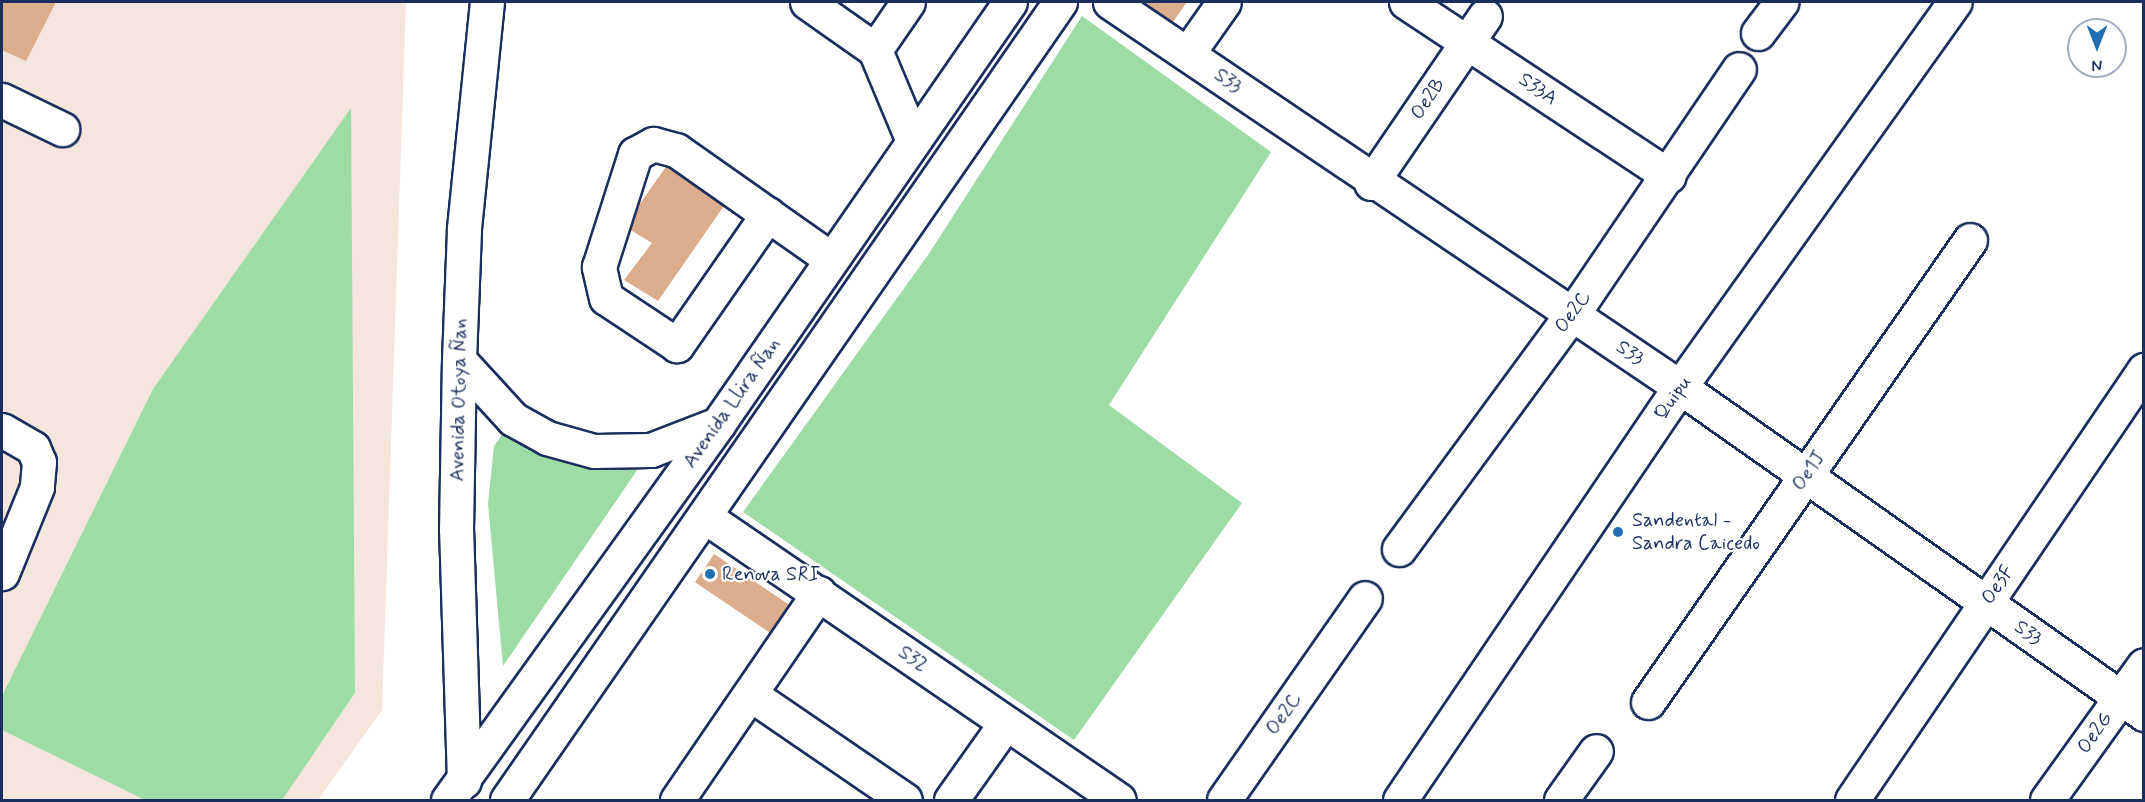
<!DOCTYPE html>
<meta charset="utf-8">
<style>
body{margin:0}
#map{position:relative;width:2145px;height:802px;overflow:hidden;background:#fff;font-family:Mynerve,sans-serif}
div>[style]{position:absolute}
.built>*{inset:0;background:#f4e6dd}
.green>*{inset:0;background:#9ddca4}
.building>*{inset:0;background:#dcad8d;transform-origin:0 0}
.roads{filter:drop-shadow(2px 0 #1b2f5e) drop-shadow(-2px 0 #1b2f5e) drop-shadow(0 2px #1b2f5e) drop-shadow(0 -2px #1b2f5e)}
.minor>*{height:33px;margin:-16.5px;padding:0 16.5px;transform-origin:16.5px;border-radius:16.5px;background:#fff}
.dots>*{width:16px;height:16px;translate:-50% -50%;box-sizing:border-box;border:3px solid #fff;border-radius:50%}
span{translate:-50% -50%;white-space:nowrap;text-align:center;line-height:1.15;-webkit-text-stroke:4.5px #fff;paint-order:stroke}
.street-label{font-size:20px;color:#1b2f5e}
.poi-label{font-size:20px;color:#1b2f5e}
.left{translate:0 -50%;text-align:left}
.frame{position:absolute;inset:0;border:3px solid #1b2f5e;pointer-events:none}
.north{position:absolute;left:2067px;top:18px;width:60px;height:60px;box-sizing:border-box;background:#fff;border:2px solid #a4acbf;border-radius:50%;rotate:180deg;font-size:16px;font-weight:700;line-height:24px;text-align:center;color:#1b2f5e}
.north::after{content:'';display:block;margin:auto;width:21px;height:27px;background:#1f6fb2;clip-path:polygon(50% 0,100% 100%,50% 72%,0 100%)}
</style>
<div id="map">
<div class="built">
<div style="clip-path:polygon(2px 2px,406px 2px,382px 710px,318px 800px,2px 800px)"></div>
</div>
<div class="green">
<div style="clip-path:polygon(1082px 16px,1271px 152px,1109px 405px,1242px 503px,1074px 740px,743px 512px,928px 255px)"></div>
<div style="clip-path:polygon(351px 108px,355px 693px,282px 800px,145px 800px,2px 730px,2px 696px,153px 389px)"></div>
<div style="clip-path:polygon(513px 419px,651px 450px,503px 666px,488px 504px,494px 446px)"></div>
</div>
<div class="building">
<div style="clip-path:polygon(2px 2px,56px 2px,26px 61px,2px 50px)"></div>
<div style="clip-path:polygon(1143px 2px,1187px 2px,1173px 22px)"></div>
<div style="clip-path:polygon(668px 164px,726px 203px,658px 301px,624px 280px,652px 243px,624px 226px)"></div>
<div style="left:714px;top:554px;width:97px;height:34px;rotate:34deg"></div>
</div>
<div class="roads">
<div class="minor">
<div style="left:807px;top:2px;width:83px;rotate:35.2deg"></div>
<div style="left:875px;top:50px;width:58px;rotate:-55.5deg"></div>
<div style="left:1110px;top:2px;width:688px;rotate:34.04deg"></div>
<div style="left:1680px;top:387px;width:568px;rotate:35.17deg"></div>
<div style="left:1406px;top:2px;width:315px;rotate:33.5deg"></div>
<div style="left:1758px;top:33px;width:39px;rotate:-53deg"></div>
<div style="left:875px;top:50px;width:99px;rotate:67.3deg"></div>
<div style="left:1188px;top:53px;width:62px;rotate:-54.8deg"></div>
<div style="left:2px;top:100px;width:67px;rotate:25.8deg"></div>
<div style="left:1371px;top:183px;width:202px;rotate:-55.7deg"></div>
<div style="left:768px;top:214px;width:160px;rotate:124.8deg"></div>
<div style="left:677px;top:345px;width:85px;rotate:-146.5deg"></div>
<div style="left:606px;top:298px;width:32px;rotate:-103deg"></div>
<div style="left:599px;top:267px;width:119px;rotate:-72.3deg"></div>
<div style="left:635px;top:154px;width:21px;rotate:-29deg"></div>
<div style="left:653px;top:144px;width:24px;rotate:15deg"></div>
<div style="left:676px;top:150px;width:189px;rotate:35.1deg"></div>
<div style="left:459px;top:360px;width:80px;rotate:47.5deg"></div>
<div style="left:513px;top:419px;width:39px;rotate:29deg"></div>
<div style="left:547px;top:438px;width:49px;rotate:15.5deg"></div>
<div style="left:594px;top:451px;width:57px;rotate:-1deg"></div>
<div style="left:651px;top:450px;width:72px;rotate:-21.2deg"></div>
<div style="left:2px;top:430px;width:36px;rotate:30deg"></div>
<div style="left:33px;top:448px;width:15px;rotate:67deg"></div>
<div style="left:39px;top:462px;width:25px;rotate:95deg"></div>
<div style="left:37px;top:487px;width:93px;rotate:112.1deg"></div>
<div style="left:707px;top:518px;width:499px;rotate:34.4deg"></div>
<div style="left:1399px;top:549px;width:309px;rotate:-53.7deg"></div>
<div style="left:1582px;top:300px;width:279px;rotate:-55.8deg"></div>
<div style="left:753px;top:696px;width:184px;rotate:34.4deg"></div>
<div style="left:1648px;top:702px;width:563px;rotate:-55.12deg"></div>
<div style="left:464px;top:781px;width:251px;rotate:-91.8deg"></div>
<div style="left:456px;top:530px;width:170px;rotate:-89deg"></div>
<div style="left:459px;top:360px;width:132px;rotate:-87.8deg"></div>
<div style="left:464px;top:228px;width:227px;rotate:-84.2deg"></div>
<div style="left:448px;top:800px;width:463px;rotate:-54.3deg"></div>
<div style="left:718px;top:424px;width:513px;rotate:-55.32deg"></div>
<div style="left:507px;top:800px;width:971px;rotate:-55.28deg"></div>
<div style="left:677px;top:800px;width:251px;rotate:-55.6deg"></div>
<div style="left:951px;top:800px;width:93px;rotate:-54.6deg"></div>
<div style="left:1224px;top:800px;width:246px;rotate:-55.1deg"></div>
<div style="left:1400px;top:800px;width:499px;rotate:-55.9deg"></div>
<div style="left:1680px;top:387px;width:473px;rotate:-54.5deg"></div>
<div style="left:1561px;top:800px;width:60px;rotate:-54.5deg"></div>
<div style="left:1852px;top:800px;width:520px;rotate:-55.82deg"></div>
<div style="left:2047px;top:800px;width:166px;rotate:-54.3deg"></div>
</div>
</div>
<div class="dots">
<div style="left:1618px;top:532px;background:#1f6fb2"></div>
<div style="left:710px;top:574px;background:#1f6fb2"></div>
</div>
<div class="street-label">
<span style="left:1228px;top:81px;rotate:35deg">S33</span>
<span style="left:1538px;top:89px;rotate:34deg">S33A</span>
<span style="left:1428px;top:99px;rotate:-56deg">Oe2B</span>
<span style="left:1573px;top:312px;rotate:-54deg">Oe2C</span>
<span style="left:1630px;top:353px;rotate:34deg">S33</span>
<span style="left:1673px;top:398px;rotate:-55deg">Quipu</span>
<span style="left:459px;top:400px;rotate:-89deg">Avenida Otoya Ñan</span>
<span style="left:732px;top:403px;rotate:-55deg">Avenida Llira Ñan</span>
<span style="left:1809px;top:471px;rotate:-56deg">Oe1J</span>
<span style="left:1998px;top:585px;rotate:-56deg">Oe3F</span>
<span style="left:2028px;top:633px;rotate:35deg">S33</span>
<span style="left:913px;top:659px;rotate:35deg">S32</span>
<span style="left:1284px;top:714px;rotate:-55deg">Oe2C</span>
<span style="left:2095px;top:733px;rotate:-55deg">Oe2G</span>
</div>
<div class="poi-label">
<span class="left" style="left:1632px;top:532px">Sandental -<br>Sandra Caicedo</span>
<span class="left" style="left:722px;top:574px">Renova SRI</span>
</div>
<div class="frame"></div>
<div class="north">N</div>
</div>
